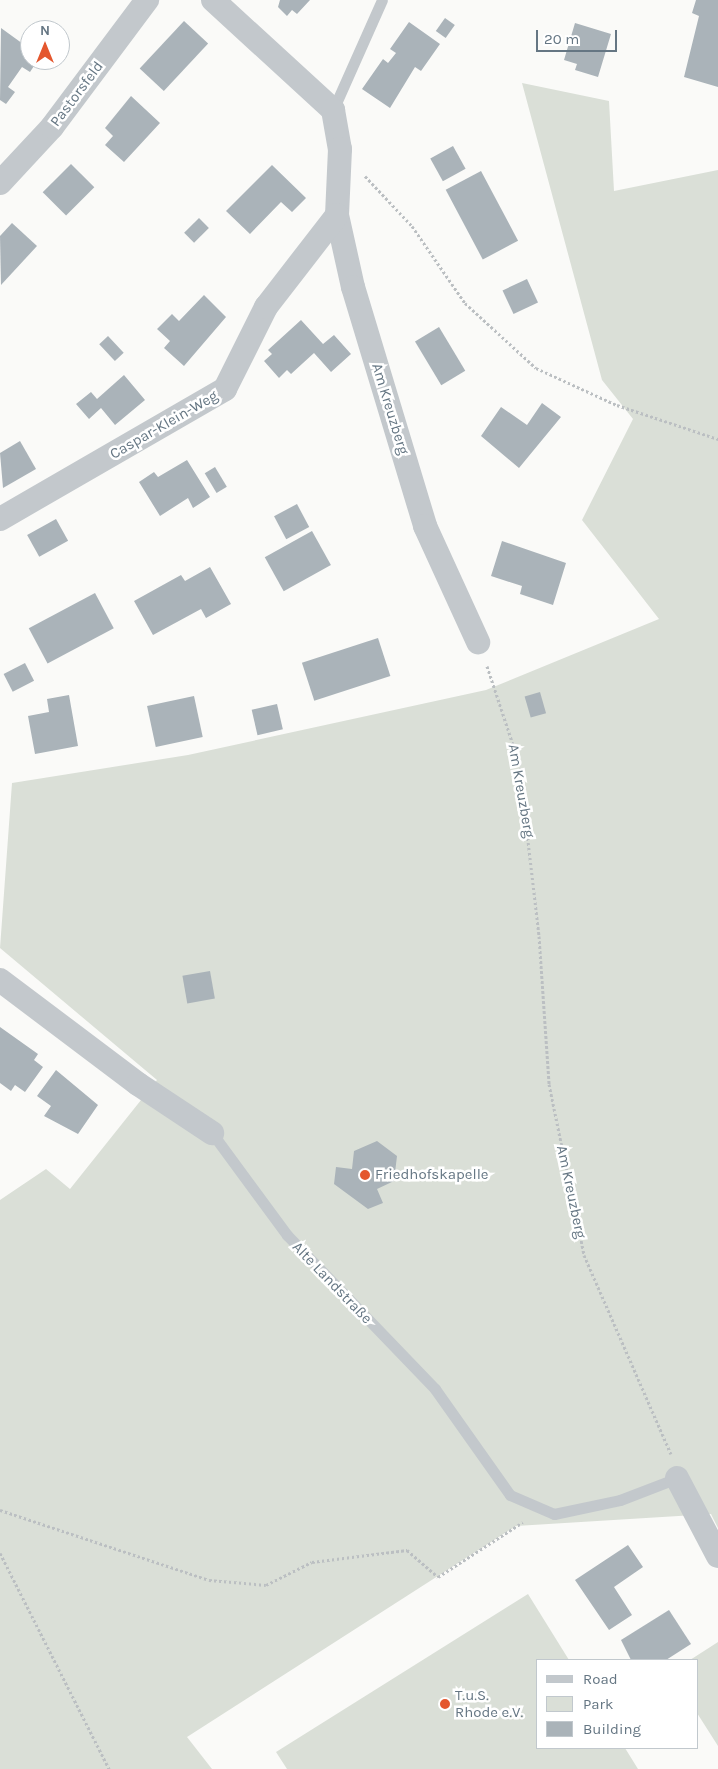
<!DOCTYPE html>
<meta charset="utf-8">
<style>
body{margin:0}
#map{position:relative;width:718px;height:1769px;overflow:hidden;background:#fafaf8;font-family:Karla,sans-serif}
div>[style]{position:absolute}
.green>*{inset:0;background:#dadfd7}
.building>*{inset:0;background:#aab3b9;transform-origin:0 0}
.path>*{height:3px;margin-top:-1.5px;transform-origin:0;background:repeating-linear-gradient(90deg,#bbbfc2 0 2.5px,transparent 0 5px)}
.lane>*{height:11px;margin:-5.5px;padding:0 5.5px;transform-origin:5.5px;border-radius:5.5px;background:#c3c8cc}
.street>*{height:24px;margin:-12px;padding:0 12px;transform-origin:12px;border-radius:12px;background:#c3c8cc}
.dots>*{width:14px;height:14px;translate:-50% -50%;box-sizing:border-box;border:2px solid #fff;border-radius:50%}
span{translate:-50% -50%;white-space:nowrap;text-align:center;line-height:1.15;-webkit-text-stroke:5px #fff;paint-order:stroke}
.street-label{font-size:15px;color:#657683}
.poi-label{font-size:15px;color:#657683}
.left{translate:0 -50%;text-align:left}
.legend{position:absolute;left:536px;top:1659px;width:162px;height:90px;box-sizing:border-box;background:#fff;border:1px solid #c1c8cd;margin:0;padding:6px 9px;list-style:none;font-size:15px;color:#657683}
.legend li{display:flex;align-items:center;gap:10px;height:25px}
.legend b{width:25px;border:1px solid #c1c8cd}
.north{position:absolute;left:20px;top:20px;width:50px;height:50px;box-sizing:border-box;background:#fff;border:1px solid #c1c8cd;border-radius:50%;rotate:0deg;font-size:14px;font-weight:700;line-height:20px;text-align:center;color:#657683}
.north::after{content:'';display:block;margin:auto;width:18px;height:22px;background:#e4572e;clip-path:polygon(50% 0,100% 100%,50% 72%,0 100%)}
.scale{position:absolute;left:536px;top:30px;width:81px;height:22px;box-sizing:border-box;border:2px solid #657683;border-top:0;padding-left:6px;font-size:15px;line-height:18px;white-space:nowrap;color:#657683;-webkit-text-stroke:4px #fff;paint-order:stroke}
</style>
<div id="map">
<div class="green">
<div style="clip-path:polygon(522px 83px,609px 101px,614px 191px,718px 170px,718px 1528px,711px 1514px,516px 1526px,187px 1737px,212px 1769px,0 1769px,0 1200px,46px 1169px,70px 1189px,157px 1080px,0 948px,12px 783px,188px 755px,486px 690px,659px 619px,582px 520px,633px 419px,602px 380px)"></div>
<div style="clip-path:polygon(528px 1594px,569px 1660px,537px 1660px,537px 1748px,625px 1748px,638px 1769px,287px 1769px,276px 1752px)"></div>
<div style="clip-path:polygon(718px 1642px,718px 1746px,697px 1713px,697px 1660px,690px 1660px)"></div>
</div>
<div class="building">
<div style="clip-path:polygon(280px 0,310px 0,297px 14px,292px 10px,287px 16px,278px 7px)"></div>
<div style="clip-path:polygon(696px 0,718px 0,718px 87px,684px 77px,699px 16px,692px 13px)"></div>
<div style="left:445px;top:18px;width:12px;height:16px;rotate:35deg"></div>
<div style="left:184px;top:21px;width:33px;height:65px;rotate:43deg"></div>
<div style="clip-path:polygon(409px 22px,440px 44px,421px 71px,415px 67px,390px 108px,362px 89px,383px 59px,388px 63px,396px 53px,390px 49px)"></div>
<div style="clip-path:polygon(575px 23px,611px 34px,598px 77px,575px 70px,577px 64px,564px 60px)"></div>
<div style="clip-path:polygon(1px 28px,30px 49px,30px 60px,38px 60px,30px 72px,22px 67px,8px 87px,15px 92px,6px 104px,0 100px)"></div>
<div style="clip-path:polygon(131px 96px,160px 123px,124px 162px,105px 145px,113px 136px,105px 128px)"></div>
<div style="left:453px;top:146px;width:26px;height:26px;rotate:61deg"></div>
<div style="left:71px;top:164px;width:33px;height:40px;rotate:45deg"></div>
<div style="clip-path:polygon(272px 165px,306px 198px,292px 212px,281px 202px,250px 234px,226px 211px)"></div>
<div style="left:481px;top:171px;width:79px;height:40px;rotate:62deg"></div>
<div style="left:199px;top:218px;width:14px;height:21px;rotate:45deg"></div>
<div style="clip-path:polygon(12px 223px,37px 246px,1px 285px,0 236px)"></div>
<div style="left:527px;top:279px;width:26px;height:27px;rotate:65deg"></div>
<div style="clip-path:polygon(204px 295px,226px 317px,184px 366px,164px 348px,170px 341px,157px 329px,172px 314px,179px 321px)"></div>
<div style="clip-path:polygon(301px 320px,323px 344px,334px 335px,351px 354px,331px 372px,314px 353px,291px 374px,287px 370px,279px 378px,264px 361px,272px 354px,268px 350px)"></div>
<div style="left:439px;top:327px;width:51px;height:28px;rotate:59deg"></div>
<div style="left:108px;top:336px;width:23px;height:12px;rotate:47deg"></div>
<div style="clip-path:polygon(124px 375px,145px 400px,115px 425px,101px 408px,89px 419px,76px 404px,91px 392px,97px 399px)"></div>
<div style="clip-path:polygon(542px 403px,561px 417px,519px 468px,481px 436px,501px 407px,527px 425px)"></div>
<div style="clip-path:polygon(20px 441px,36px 469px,3px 488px,0 453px)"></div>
<div style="clip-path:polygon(187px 460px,210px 497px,193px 508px,188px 498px,160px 516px,139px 482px,154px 472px,158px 477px)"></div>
<div style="left:215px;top:467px;width:23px;height:12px;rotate:59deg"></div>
<div style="left:297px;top:504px;width:26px;height:26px;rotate:62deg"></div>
<div style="left:56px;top:519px;width:25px;height:33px;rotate:61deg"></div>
<div style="left:312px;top:531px;width:39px;height:54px;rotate:61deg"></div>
<div style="clip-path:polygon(502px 541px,566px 563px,553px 605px,520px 594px,522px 586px,491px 576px)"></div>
<div style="clip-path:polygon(210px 567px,231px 604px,206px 618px,201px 609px,153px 635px,134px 601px,181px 575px,185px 581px)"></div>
<div style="left:95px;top:593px;width:40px;height:75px;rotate:62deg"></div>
<div style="left:378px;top:638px;width:40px;height:80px;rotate:72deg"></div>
<div style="left:25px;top:663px;width:20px;height:24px;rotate:63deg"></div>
<div style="left:540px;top:692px;width:22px;height:16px;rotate:74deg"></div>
<div style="clip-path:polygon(69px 695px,78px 746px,35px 754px,28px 716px,49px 712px,47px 699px)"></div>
<div style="left:194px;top:696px;width:42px;height:48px;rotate:78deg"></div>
<div style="left:277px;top:704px;width:26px;height:26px;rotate:77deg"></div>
<div style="left:210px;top:971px;width:28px;height:28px;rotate:80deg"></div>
<div style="clip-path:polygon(0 1027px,38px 1054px,34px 1060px,43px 1067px,25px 1092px,15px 1085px,11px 1091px,0 1083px)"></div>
<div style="clip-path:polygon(56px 1070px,98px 1105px,78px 1134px,44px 1116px,51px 1106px,37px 1096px)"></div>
<div style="clip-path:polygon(377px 1141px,397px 1156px,394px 1181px,377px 1189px,383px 1203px,368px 1209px,334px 1184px,336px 1167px,352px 1169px,354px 1151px)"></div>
<div style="clip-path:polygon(628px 1545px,643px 1567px,614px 1587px,632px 1615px,609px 1630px,575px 1580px)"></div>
<div style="clip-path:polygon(669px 1610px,691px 1644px,666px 1660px,631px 1660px,621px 1640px)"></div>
</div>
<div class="path">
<div style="left:365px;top:176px;width:69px;rotate:46.8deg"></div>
<div style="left:412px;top:226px;width:93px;rotate:55.5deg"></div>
<div style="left:465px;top:303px;width:96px;rotate:42.5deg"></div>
<div style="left:536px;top:368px;width:89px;rotate:24.6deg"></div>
<div style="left:617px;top:405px;width:107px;rotate:18.6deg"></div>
<div style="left:487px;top:666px;width:102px;rotate:71.7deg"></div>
<div style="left:519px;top:763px;width:174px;rotate:83.4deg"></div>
<div style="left:539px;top:936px;width:148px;rotate:86.1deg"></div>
<div style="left:549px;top:1084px;width:175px;rotate:78.4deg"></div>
<div style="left:584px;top:1255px;width:217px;rotate:66.4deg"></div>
<div style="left:0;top:1510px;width:220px;rotate:18.5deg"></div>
<div style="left:209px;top:1580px;width:57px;rotate:5deg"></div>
<div style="left:266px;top:1585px;width:51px;rotate:-26.6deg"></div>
<div style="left:312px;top:1562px;width:96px;rotate:-7.2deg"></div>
<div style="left:407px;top:1550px;width:41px;rotate:41.1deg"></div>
<div style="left:438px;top:1577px;width:101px;rotate:-32.9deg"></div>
<div style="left:0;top:1553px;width:242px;rotate:63.2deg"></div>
</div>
<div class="lane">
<div style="left:333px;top:110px;width:120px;rotate:-66deg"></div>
<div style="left:212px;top:1133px;width:127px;rotate:53.7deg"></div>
<div style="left:287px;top:1235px;width:214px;rotate:46.1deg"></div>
<div style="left:435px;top:1389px;width:130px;rotate:54.7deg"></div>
<div style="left:510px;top:1495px;width:48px;rotate:23.4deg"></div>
<div style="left:554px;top:1514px;width:67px;rotate:-12deg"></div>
<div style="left:620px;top:1500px;width:61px;rotate:-21.1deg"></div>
</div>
<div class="street">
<div style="left:213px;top:0;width:163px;rotate:42.5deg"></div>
<div style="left:333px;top:110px;width:40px;rotate:80deg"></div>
<div style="left:340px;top:149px;width:66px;rotate:92.6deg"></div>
<div style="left:337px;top:215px;width:74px;rotate:77.5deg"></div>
<div style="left:353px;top:287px;width:250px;rotate:73.2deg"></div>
<div style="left:425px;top:526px;width:128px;rotate:65.4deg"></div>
<div style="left:0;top:183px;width:76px;rotate:-47.1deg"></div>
<div style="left:52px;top:127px;width:159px;rotate:-53.2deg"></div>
<div style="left:0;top:519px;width:260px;rotate:-30deg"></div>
<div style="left:225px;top:389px;width:92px;rotate:-63.4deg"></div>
<div style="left:266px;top:307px;width:116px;rotate:-52.3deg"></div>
<div style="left:0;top:980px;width:173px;rotate:37deg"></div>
<div style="left:138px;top:1084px;width:89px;rotate:33.5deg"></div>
<div style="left:677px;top:1478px;width:88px;rotate:62.3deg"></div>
</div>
<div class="dots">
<div style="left:365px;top:1175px;background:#e4572e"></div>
<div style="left:445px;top:1704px;background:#e4572e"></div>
</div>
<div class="street-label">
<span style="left:77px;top:94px;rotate:-53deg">Pastorsfeld</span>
<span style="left:390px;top:409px;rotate:73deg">Am Kreuzberg</span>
<span style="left:164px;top:425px;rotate:-30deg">Caspar-Klein-Weg</span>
<span style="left:521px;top:791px;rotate:80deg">Am Kreuzberg</span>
<span style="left:571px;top:1192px;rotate:78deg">Am Kreuzberg</span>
<span style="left:332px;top:1283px;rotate:46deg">Alte Landstraße</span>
</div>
<div class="poi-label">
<span class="left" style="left:375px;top:1175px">Friedhofskapelle</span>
<span class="left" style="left:455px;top:1704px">T.u.S.<br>Rhode e.V.</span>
</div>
<ul class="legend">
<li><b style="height:6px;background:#c3c8cc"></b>Road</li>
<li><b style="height:14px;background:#dadfd7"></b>Park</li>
<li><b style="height:14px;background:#aab3b9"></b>Building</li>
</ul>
<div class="north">N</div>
<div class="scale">20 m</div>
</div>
